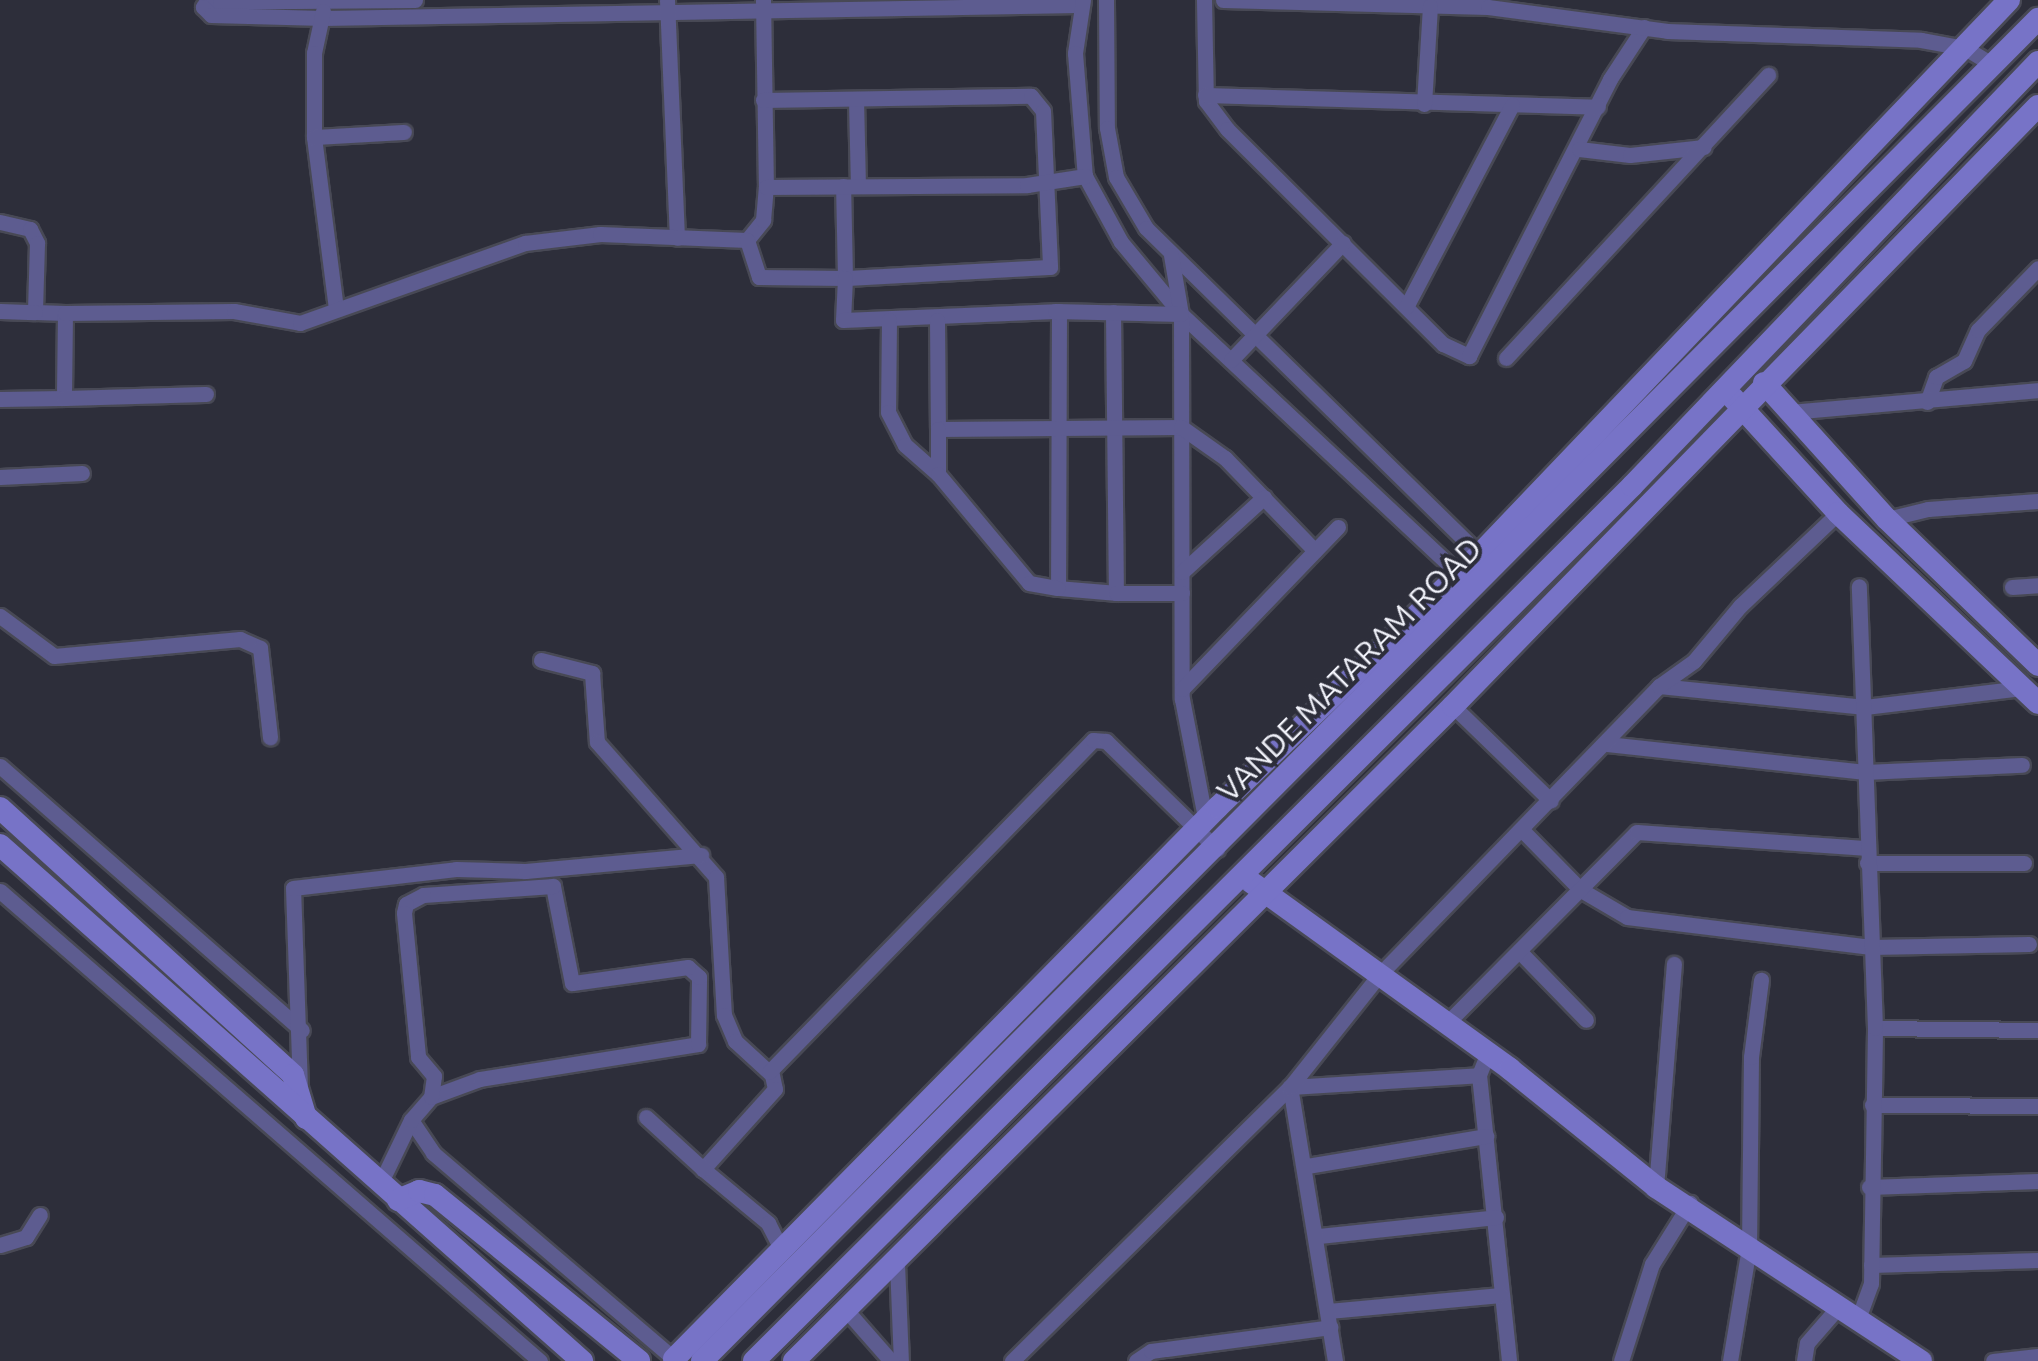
<!DOCTYPE html>
<style>
body{margin:0}
#map{position:relative;width:2038px;height:1361px;overflow:hidden;background:#2d2e3a;font-family:Ubuntu,sans-serif}
div>[style]{position:absolute}
.roads{filter:drop-shadow(2px 0 #484955) drop-shadow(-2px 0 #484955) drop-shadow(0 2px #484955) drop-shadow(0 -2px #484955)}
.street>*{height:15px;margin:-7.5px;padding:0 7.5px;transform-origin:7.5px;border-radius:7.5px;background:#5d5c90}
.secondary>*{height:22px;margin:-11px;padding:0 11px;transform-origin:11px;border-radius:11px;background:#7773c7}
span{translate:-50% -50%;white-space:nowrap;text-align:center;line-height:1.15;-webkit-text-stroke:8px #2d2e3a;paint-order:stroke}
.street-label{font-size:32px;color:#f0f1f9}
</style>
<div id="map">
<div class="roads">
<div class="street">
<div style="left:415px;top:0;width:209px;rotate:179.5deg"></div>
<div style="left:206px;top:2px;width:6px;rotate:121deg"></div>
<div style="left:203px;top:7px;width:11px;rotate:45deg"></div>
<div style="left:211px;top:15px;width:112px;rotate:1.5deg"></div>
<div style="left:323px;top:18px;width:756px;rotate:-0.99deg"></div>
<div style="left:667px;top:0;width:238px;rotate:87.6deg"></div>
<div style="left:763px;top:0;width:187px;rotate:89.1deg"></div>
<div style="left:1083px;top:0;width:54px;rotate:98.6deg"></div>
<div style="left:1075px;top:53px;width:123px;rotate:85.4deg"></div>
<div style="left:1085px;top:176px;width:75px;rotate:61.4deg"></div>
<div style="left:1121px;top:242px;width:94px;rotate:50.2deg"></div>
<div style="left:1181px;top:314px;width:389px;rotate:43.1deg"></div>
<div style="left:1106px;top:0;width:128px;rotate:89.6deg"></div>
<div style="left:1107px;top:128px;width:50px;rotate:79.6deg"></div>
<div style="left:1116px;top:177px;width:59px;rotate:59.5deg"></div>
<div style="left:1146px;top:228px;width:474px;rotate:44.4deg"></div>
<div style="left:1204px;top:0;width:101px;rotate:88.9deg"></div>
<div style="left:1206px;top:101px;width:35px;rotate:53deg"></div>
<div style="left:1227px;top:129px;width:305px;rotate:44.9deg"></div>
<div style="left:1443px;top:344px;width:29px;rotate:25deg"></div>
<div style="left:1469px;top:356px;width:311px;rotate:-63deg"></div>
<div style="left:1610px;top:79px;width:62px;rotate:-56.8deg"></div>
<div style="left:1223px;top:0;width:265px;rotate:1.5deg"></div>
<div style="left:1488px;top:7px;width:181px;rotate:7.6deg"></div>
<div style="left:1667px;top:31px;width:254px;rotate:2deg"></div>
<div style="left:1921px;top:40px;width:45px;rotate:10.3deg"></div>
<div style="left:1965px;top:48px;width:33px;rotate:31deg"></div>
<div style="left:323px;top:11px;width:43px;rotate:102.1deg"></div>
<div style="left:314px;top:53px;width:84px;rotate:90deg"></div>
<div style="left:314px;top:137px;width:173px;rotate:82.7deg"></div>
<div style="left:1205px;top:95px;width:393px;rotate:1.7deg"></div>
<div style="left:856px;top:99px;width:87px;rotate:88.7deg"></div>
<div style="left:763px;top:100px;width:268px;rotate:-0.9deg"></div>
<div style="left:1031px;top:96px;width:19px;rotate:51deg"></div>
<div style="left:1043px;top:111px;width:156px;rotate:87.4deg"></div>
<div style="left:1050px;top:267px;width:205px;rotate:176.9deg"></div>
<div style="left:845px;top:278px;width:92px;rotate:-91.2deg"></div>
<div style="left:1424px;top:104px;width:98px;rotate:-86.5deg"></div>
<div style="left:314px;top:137px;width:90px;rotate:-3.2deg"></div>
<div style="left:1579px;top:149px;width:51px;rotate:6.7deg"></div>
<div style="left:1630px;top:155px;width:74px;rotate:-6.2deg"></div>
<div style="left:0;top:222px;width:31px;rotate:13deg"></div>
<div style="left:30px;top:229px;width:16px;rotate:63deg"></div>
<div style="left:37px;top:243px;width:69px;rotate:91.7deg"></div>
<div style="left:35px;top:312px;width:30px;rotate:2deg"></div>
<div style="left:65px;top:313px;width:85px;rotate:90.7deg"></div>
<div style="left:64px;top:398px;width:64px;rotate:179.1deg"></div>
<div style="left:747px;top:240px;width:26px;rotate:-51deg"></div>
<div style="left:763px;top:220px;width:33px;rotate:-85deg"></div>
<div style="left:766px;top:187px;width:261px;rotate:-0.4deg"></div>
<div style="left:1027px;top:185px;width:59px;rotate:-8.8deg"></div>
<div style="left:1171px;top:255px;width:60px;rotate:80.4deg"></div>
<div style="left:1181px;top:314px;width:385px;rotate:89.9deg"></div>
<div style="left:1182px;top:699px;width:125px;rotate:79deg"></div>
<div style="left:1406px;top:307px;width:228px;rotate:-62.3deg"></div>
<div style="left:0;top:311px;width:35px;rotate:2deg"></div>
<div style="left:1059px;top:311px;width:277px;rotate:90.2deg"></div>
<div style="left:1058px;top:588px;width:58px;rotate:4.9deg"></div>
<div style="left:1113px;top:312px;width:281px;rotate:89.4deg"></div>
<div style="left:1116px;top:593px;width:66px"></div>
<div style="left:65px;top:313px;width:169px;rotate:-0.7deg"></div>
<div style="left:234px;top:311px;width:67px;rotate:10.3deg"></div>
<div style="left:300px;top:323px;width:239px;rotate:-19.6deg"></div>
<div style="left:525px;top:243px;width:76px;rotate:-6.8deg"></div>
<div style="left:600px;top:234px;width:147px;rotate:2.3deg"></div>
<div style="left:747px;top:240px;width:39px;rotate:72deg"></div>
<div style="left:759px;top:277px;width:86px;rotate:0.7deg"></div>
<div style="left:845px;top:278px;width:42px;rotate:92.7deg"></div>
<div style="left:843px;top:320px;width:212px;rotate:-2.4deg"></div>
<div style="left:1055px;top:311px;width:126px;rotate:1.4deg"></div>
<div style="left:889px;top:320px;width:92px;rotate:90.6deg"></div>
<div style="left:888px;top:412px;width:37px;rotate:63deg"></div>
<div style="left:905px;top:445px;width:44px;rotate:41.3deg"></div>
<div style="left:937px;top:320px;width:109px;rotate:89.5deg"></div>
<div style="left:938px;top:429px;width:243px;rotate:-0.5deg"></div>
<div style="left:1181px;top:427px;width:54px;rotate:35.2deg"></div>
<div style="left:1225px;top:458px;width:129px;rotate:45.9deg"></div>
<div style="left:1506px;top:358px;width:386px;rotate:-47.2deg"></div>
<div style="left:1231px;top:360px;width:162px;rotate:-46.3deg"></div>
<div style="left:64px;top:398px;width:142px;rotate:-1.6deg"></div>
<div style="left:1927px;top:402px;width:27px;rotate:-70deg"></div>
<div style="left:1936px;top:377px;width:32px;rotate:-30deg"></div>
<div style="left:1964px;top:361px;width:34px;rotate:-66deg"></div>
<div style="left:1978px;top:330px;width:86px;rotate:-45.9deg"></div>
<div style="left:1789px;top:412px;width:250px;rotate:-5deg"></div>
<div style="left:938px;top:429px;width:45px;rotate:90deg"></div>
<div style="left:938px;top:474px;width:142px;rotate:50.1deg"></div>
<div style="left:1029px;top:583px;width:29px;rotate:10deg"></div>
<div style="left:0;top:477px;width:82px;rotate:-2.8deg"></div>
<div style="left:1887px;top:519px;width:42px;rotate:-13.7deg"></div>
<div style="left:1928px;top:509px;width:110px;rotate:-4.2deg"></div>
<div style="left:1182px;top:572px;width:111px;rotate:-42.4deg"></div>
<div style="left:2012px;top:587px;width:26px;rotate:-4deg"></div>
<div style="left:0;top:616px;width:67px;rotate:36.5deg"></div>
<div style="left:54px;top:656px;width:187px;rotate:-5.2deg"></div>
<div style="left:240px;top:639px;width:22px;rotate:24deg"></div>
<div style="left:260px;top:648px;width:90px;rotate:83.6deg"></div>
<div style="left:541px;top:660px;width:53px;rotate:14.3deg"></div>
<div style="left:592px;top:673px;width:69px;rotate:85.9deg"></div>
<div style="left:597px;top:742px;width:180px;rotate:48.6deg"></div>
<div style="left:716px;top:877px;width:138px;rotate:86.7deg"></div>
<div style="left:724px;top:1015px;width:28px;rotate:67deg"></div>
<div style="left:735px;top:1041px;width:50px;rotate:42.6deg"></div>
<div style="left:772px;top:1075px;width:14px;rotate:78deg"></div>
<div style="left:775px;top:1089px;width:108px;rotate:132deg"></div>
<div style="left:703px;top:1169px;width:85px;rotate:39.7deg"></div>
<div style="left:768px;top:1223px;width:27px;rotate:63deg"></div>
<div style="left:1659px;top:686px;width:207px;rotate:5.8deg"></div>
<div style="left:1865px;top:707px;width:158px;rotate:-6.9deg"></div>
<div style="left:1182px;top:689px;width:225px;rotate:-46.1deg"></div>
<div style="left:1453px;top:706px;width:136px;rotate:44.1deg"></div>
<div style="left:1607px;top:744px;width:260px;rotate:6.2deg"></div>
<div style="left:1865px;top:772px;width:157px;rotate:-2.6deg"></div>
<div style="left:0;top:766px;width:401px;rotate:41.2deg"></div>
<div style="left:1522px;top:830px;width:84px;rotate:45.5deg"></div>
<div style="left:1581px;top:890px;width:53px;rotate:30.4deg"></div>
<div style="left:1627px;top:917px;width:246px;rotate:7deg"></div>
<div style="left:1871px;top:947px;width:158px;rotate:-1.1deg"></div>
<div style="left:1867px;top:863px;width:157px"></div>
<div style="left:0;top:891px;width:716px;rotate:41.04deg"></div>
<div style="left:1519px;top:951px;width:96px;rotate:45.8deg"></div>
<div style="left:1447px;top:1023px;width:269px;rotate:-45.2deg"></div>
<div style="left:1637px;top:832px;width:231px;rotate:4deg"></div>
<div style="left:1875px;top:1028px;width:163px;rotate:0.7deg"></div>
<div style="left:1487px;top:1055px;width:22px;rotate:112deg"></div>
<div style="left:1479px;top:1075px;width:288px;rotate:84deg"></div>
<div style="left:769px;top:1072px;width:464px;rotate:-45.7deg"></div>
<div style="left:1093px;top:740px;width:13px;rotate:4deg"></div>
<div style="left:1106px;top:741px;width:155px;rotate:44.2deg"></div>
<div style="left:300px;top:1088px;width:200px;rotate:-92deg"></div>
<div style="left:293px;top:888px;width:164px;rotate:-6.6deg"></div>
<div style="left:456px;top:869px;width:69px;rotate:1.7deg"></div>
<div style="left:525px;top:871px;width:177px;rotate:-5.2deg"></div>
<div style="left:1872px;top:1105px;width:166px;rotate:0.3deg"></div>
<div style="left:646px;top:1117px;width:77px;rotate:42.4deg"></div>
<div style="left:411px;top:1120px;width:40px;rotate:56deg"></div>
<div style="left:433px;top:1153px;width:317px;rotate:40.5deg"></div>
<div style="left:1307px;top:1166px;width:182px;rotate:-9.5deg"></div>
<div style="left:380px;top:1184px;width:71px;rotate:-64.2deg"></div>
<div style="left:411px;top:1120px;width:30px;rotate:-49deg"></div>
<div style="left:431px;top:1097px;width:52px;rotate:-20.2deg"></div>
<div style="left:480px;top:1079px;width:221px;rotate:-9.1deg"></div>
<div style="left:698px;top:1044px;width:67px;rotate:-89.1deg"></div>
<div style="left:699px;top:977px;width:15px;rotate:-138deg"></div>
<div style="left:688px;top:967px;width:117px;rotate:172.1deg"></div>
<div style="left:572px;top:983px;width:99px;rotate:-101.1deg"></div>
<div style="left:553px;top:886px;width:130px;rotate:176deg"></div>
<div style="left:423px;top:895px;width:19px;rotate:152deg"></div>
<div style="left:406px;top:904px;width:9px;rotate:103deg"></div>
<div style="left:404px;top:913px;width:145px;rotate:84.4deg"></div>
<div style="left:418px;top:1057px;width:25px;rotate:50deg"></div>
<div style="left:434px;top:1076px;width:21px;rotate:98deg"></div>
<div style="left:1656px;top:1187px;width:224px;rotate:-85.4deg"></div>
<div style="left:1869px;top:1187px;width:169px;rotate:-2deg"></div>
<div style="left:1319px;top:1236px;width:178px;rotate:-6.1deg"></div>
<div style="left:0;top:1245px;width:27px;rotate:-17deg"></div>
<div style="left:26px;top:1237px;width:26px;rotate:-58deg"></div>
<div style="left:897px;top:1263px;width:98px;rotate:87.7deg"></div>
<div style="left:1871px;top:1265px;width:167px;rotate:-1.7deg"></div>
<div style="left:847px;top:1311px;width:67px;rotate:48.7deg"></div>
<div style="left:1328px;top:1311px;width:174px;rotate:-5.3deg"></div>
<div style="left:1858px;top:1319px;width:37px;rotate:-70deg"></div>
<div style="left:1871px;top:1284px;width:256px;rotate:-89.1deg"></div>
<div style="left:1875px;top:1028px;width:442px;rotate:-92.1deg"></div>
<div style="left:1012px;top:1361px;width:390px;rotate:-44.6deg"></div>
<div style="left:1290px;top:1087px;width:189px;rotate:-3.6deg"></div>
<div style="left:1136px;top:1361px;width:18px;rotate:-34deg"></div>
<div style="left:1151px;top:1351px;width:181px;rotate:-7.6deg"></div>
<div style="left:1335px;top:1361px;width:278px;rotate:-99.3deg"></div>
<div style="left:1290px;top:1087px;width:144px;rotate:-51.5deg"></div>
<div style="left:1380px;top:974px;width:401px;rotate:-45.9deg"></div>
<div style="left:1659px;top:686px;width:43px;rotate:-35.5deg"></div>
<div style="left:1694px;top:661px;width:72px;rotate:-50.1deg"></div>
<div style="left:1740px;top:606px;width:135px;rotate:-43.5deg"></div>
<div style="left:1621px;top:1361px;width:102px;rotate:-72.3deg"></div>
<div style="left:1652px;top:1264px;width:72px;rotate:-58.1deg"></div>
<div style="left:1730px;top:1361px;width:115px;rotate:-80.5deg"></div>
<div style="left:1749px;top:1248px;width:191px;rotate:-89.4deg"></div>
<div style="left:1751px;top:1057px;width:78px;rotate:-82.6deg"></div>
<div style="left:1804px;top:1361px;width:18px;rotate:-81deg"></div>
<div style="left:1807px;top:1343px;width:50px;rotate:-49deg"></div>
<div style="left:1993px;top:1361px;width:45px;rotate:-6.3deg"></div>
</div>
<div class="secondary">
<div style="left:1764px;top:383px;width:183px;rotate:47.9deg"></div>
<div style="left:1887px;top:519px;width:210px;rotate:44deg"></div>
<div style="left:1733px;top:398px;width:156px;rotate:47.6deg"></div>
<div style="left:1838px;top:513px;width:276px;rotate:43.5deg"></div>
<div style="left:0;top:808px;width:396px;rotate:42.3deg"></div>
<div style="left:293px;top:1075px;width:45px;rotate:73.2deg"></div>
<div style="left:0;top:845px;width:778px;rotate:41.56deg"></div>
<div style="left:1251px;top:882px;width:319px;rotate:35.8deg"></div>
<div style="left:1510px;top:1069px;width:188px;rotate:38.9deg"></div>
<div style="left:1656px;top:1187px;width:317px;rotate:33.3deg"></div>
<div style="left:398px;top:1200px;width:23px;rotate:-23deg"></div>
<div style="left:419px;top:1191px;width:16px;rotate:14deg"></div>
<div style="left:435px;top:1195px;width:263px;rotate:39.1deg"></div>
<div style="left:674px;top:1359px;width:775px;rotate:-45.42deg"></div>
<div style="left:1218px;top:807px;width:364px;rotate:-44deg"></div>
<div style="left:1480px;top:554px;width:766px;rotate:-46.32deg"></div>
<div style="left:702px;top:1361px;width:1894px;rotate:-45.13deg"></div>
<div style="left:754px;top:1361px;width:1240px;rotate:-44.9deg"></div>
<div style="left:1632px;top:486px;width:587px;rotate:-46.24deg"></div>
<div style="left:794px;top:1361px;width:929px;rotate:-44.83deg"></div>
<div style="left:1453px;top:706px;width:838px;rotate:-45.73deg"></div>
</div>
</div>
<div class="street-label">
<span style="left:1349px;top:669px;rotate:-45deg">VANDE MATARAM ROAD</span>
</div>
</div>
